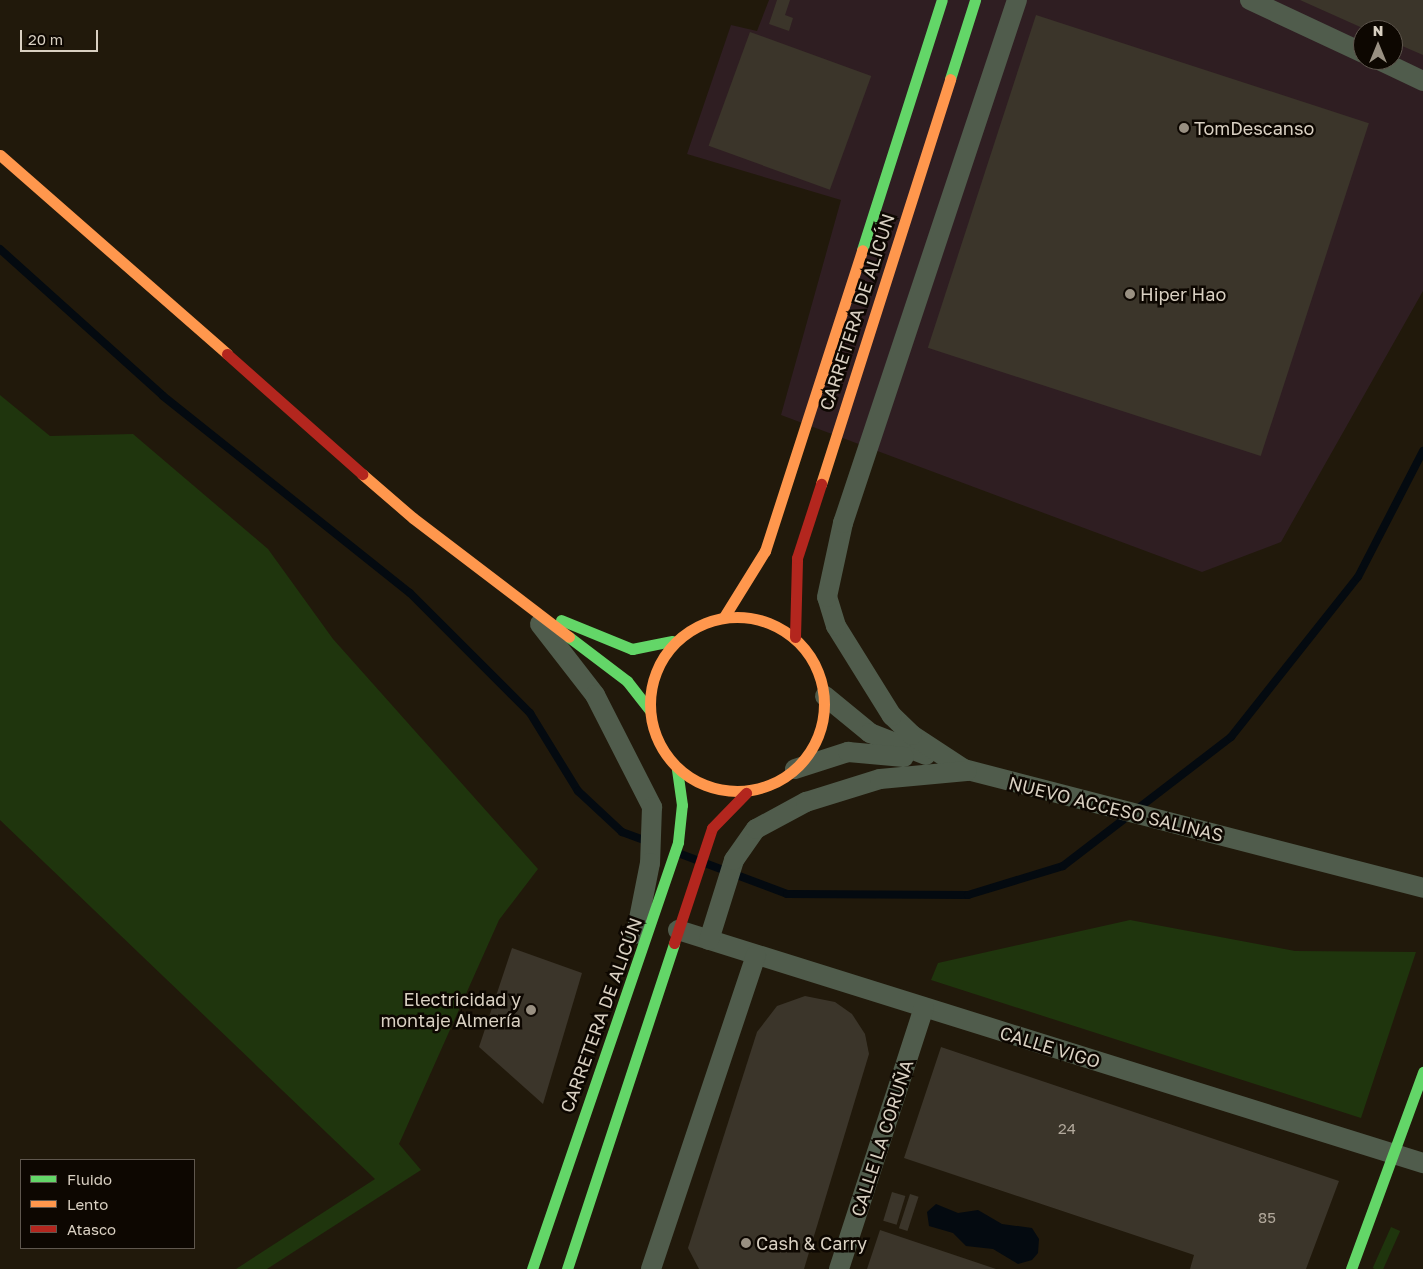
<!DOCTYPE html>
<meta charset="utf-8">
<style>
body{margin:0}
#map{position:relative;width:1423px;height:1269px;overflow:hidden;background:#21190b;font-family:"Golos Text",sans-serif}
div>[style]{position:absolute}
.industrial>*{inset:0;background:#2f1e22}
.green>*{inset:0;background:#1f350d;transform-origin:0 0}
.water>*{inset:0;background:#040a10}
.stream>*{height:8px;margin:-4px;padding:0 4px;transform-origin:4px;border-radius:4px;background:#040a10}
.building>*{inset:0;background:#3b352a;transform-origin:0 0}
.street>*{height:20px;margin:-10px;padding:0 10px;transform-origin:10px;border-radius:10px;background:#505c4c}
.fast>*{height:11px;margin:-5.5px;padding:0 5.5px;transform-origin:5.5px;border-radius:5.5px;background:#63d668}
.slow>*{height:11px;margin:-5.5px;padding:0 5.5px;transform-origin:5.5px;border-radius:5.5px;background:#ff974d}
.slow>.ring{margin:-5.5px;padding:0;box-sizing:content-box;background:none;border:11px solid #ff974d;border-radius:50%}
.jam>*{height:11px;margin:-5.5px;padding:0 5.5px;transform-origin:5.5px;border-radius:5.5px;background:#b3261e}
.dots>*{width:14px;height:14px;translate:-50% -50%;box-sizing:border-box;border:2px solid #0d0701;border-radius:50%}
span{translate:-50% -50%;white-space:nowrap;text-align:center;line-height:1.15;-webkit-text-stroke:5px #0d0701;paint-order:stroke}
.number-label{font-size:15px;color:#b2a99c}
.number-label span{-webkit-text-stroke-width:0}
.poi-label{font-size:18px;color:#d9d0c2}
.left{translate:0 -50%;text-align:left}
.right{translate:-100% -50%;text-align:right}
.street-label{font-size:18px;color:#d9d0c2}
.legend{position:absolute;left:20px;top:1159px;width:175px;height:90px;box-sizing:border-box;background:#0d0701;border:1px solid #5f574e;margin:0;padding:6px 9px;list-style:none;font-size:15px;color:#d9d0c2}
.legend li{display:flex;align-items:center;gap:10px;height:25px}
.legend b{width:25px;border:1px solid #5f574e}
.north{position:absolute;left:1353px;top:20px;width:50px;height:50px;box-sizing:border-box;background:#0d0701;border:1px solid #5f574e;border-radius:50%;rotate:0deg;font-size:14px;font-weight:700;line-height:20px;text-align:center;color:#d9d0c2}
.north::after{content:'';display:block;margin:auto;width:18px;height:22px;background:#999082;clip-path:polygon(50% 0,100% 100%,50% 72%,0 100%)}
.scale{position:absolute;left:20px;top:30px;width:78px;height:22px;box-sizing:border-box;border:2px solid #d9d0c2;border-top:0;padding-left:6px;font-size:15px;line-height:18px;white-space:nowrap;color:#d9d0c2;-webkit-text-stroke:4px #0d0701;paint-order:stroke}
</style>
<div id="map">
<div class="industrial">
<div style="clip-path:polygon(evenodd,769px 0,1423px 0,1423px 291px,1281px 542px,1202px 572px,781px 415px,841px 200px,687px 154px,731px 25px,757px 31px,769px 0,1363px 30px,1393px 30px,1393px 60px,1363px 60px,1363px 30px)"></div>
</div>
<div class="green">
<div style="clip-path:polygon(0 395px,50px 436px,133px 434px,268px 549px,333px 639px,538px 869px,499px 920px,399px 1144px,421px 1170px,267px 1269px,236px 1269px,375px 1179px,0 820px)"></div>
<div style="clip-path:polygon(1130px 920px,1295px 951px,1416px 952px,1361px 1118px,931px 980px,938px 963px)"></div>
<div style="left:1391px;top:1227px;width:10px;height:45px;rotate:24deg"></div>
</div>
<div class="water">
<div style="clip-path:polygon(936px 1204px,958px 1213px,978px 1210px,1002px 1224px,1032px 1228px,1039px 1239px,1038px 1253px,1032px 1260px,1018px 1264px,993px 1249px,966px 1246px,953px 1233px,929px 1226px,927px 1212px)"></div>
</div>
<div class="stream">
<div style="left:0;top:249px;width:219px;rotate:42deg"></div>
<div style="left:163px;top:396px;width:316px;rotate:38.6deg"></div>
<div style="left:410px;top:593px;width:170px;rotate:45deg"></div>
<div style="left:530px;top:713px;width:92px;rotate:58.4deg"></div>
<div style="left:578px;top:791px;width:60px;rotate:43deg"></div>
<div style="left:622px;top:832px;width:29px;rotate:20deg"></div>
<div style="left:678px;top:853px;width:116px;rotate:20.6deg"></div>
<div style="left:787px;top:894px;width:181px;rotate:0.3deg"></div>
<div style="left:968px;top:895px;width:99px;rotate:-17deg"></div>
<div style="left:1063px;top:866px;width:212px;rotate:-37.5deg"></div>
<div style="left:1231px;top:737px;width:204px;rotate:-51.6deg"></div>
<div style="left:1358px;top:577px;width:142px;rotate:-62.7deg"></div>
</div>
<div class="building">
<div style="clip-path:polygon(777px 0,790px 0,785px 15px,793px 18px,789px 31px,769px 24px)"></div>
<div style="clip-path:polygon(1300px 0,1423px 0,1423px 55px,1393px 42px,1393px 30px,1367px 30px)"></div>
<div style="left:1036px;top:15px;width:350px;height:350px;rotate:18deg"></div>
<div style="left:750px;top:32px;width:129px;height:121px;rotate:20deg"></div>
<div style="clip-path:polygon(512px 948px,582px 973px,543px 1104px,479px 1047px)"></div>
<div style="clip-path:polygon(805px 996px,835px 1002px,852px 1014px,865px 1034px,869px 1054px,804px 1269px,699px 1269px,688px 1248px,757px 1032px,777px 1006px)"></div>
<div style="clip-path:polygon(941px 1047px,1339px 1181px,1306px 1269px,1190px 1269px,1194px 1255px,904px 1158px)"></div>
<div style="left:892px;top:1192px;width:14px;height:30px;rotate:17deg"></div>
<div style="left:910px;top:1194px;width:9px;height:36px;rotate:18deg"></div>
<div style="clip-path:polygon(880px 1230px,996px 1269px,867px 1269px)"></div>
</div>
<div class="street">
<div style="left:1250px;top:0;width:125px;rotate:25.1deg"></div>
<div style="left:1379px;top:60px;width:49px;rotate:25.5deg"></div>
<div style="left:540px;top:624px;width:90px;rotate:52.2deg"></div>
<div style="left:595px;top:695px;width:126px;rotate:63deg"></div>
<div style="left:652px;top:807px;width:56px;rotate:92deg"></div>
<div style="left:650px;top:863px;width:72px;rotate:101.2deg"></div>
<div style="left:825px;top:696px;width:58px;rotate:39.4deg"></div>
<div style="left:870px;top:733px;width:60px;rotate:21.4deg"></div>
<div style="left:956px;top:767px;width:482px;rotate:14.5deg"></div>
<div style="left:795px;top:769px;width:56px;rotate:-17.8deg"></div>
<div style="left:848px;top:752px;width:56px;rotate:5.1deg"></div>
<div style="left:967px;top:771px;width:66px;rotate:-146.8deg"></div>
<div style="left:912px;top:735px;width:28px;rotate:-136deg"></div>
<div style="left:892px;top:716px;width:106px;rotate:-121.9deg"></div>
<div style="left:836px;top:626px;width:30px;rotate:-107deg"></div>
<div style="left:827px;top:597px;width:76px;rotate:-77.8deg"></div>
<div style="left:843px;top:523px;width:551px;rotate:-71.6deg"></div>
<div style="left:678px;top:930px;width:781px;rotate:17.37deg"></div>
<div style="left:709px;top:940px;width:84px;rotate:-72.6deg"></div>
<div style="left:734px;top:860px;width:38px;rotate:-55deg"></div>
<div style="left:756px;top:829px;width:57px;rotate:-28.4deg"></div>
<div style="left:806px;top:802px;width:77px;rotate:-17.3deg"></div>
<div style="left:880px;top:779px;width:87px;rotate:-5.3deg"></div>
<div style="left:651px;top:1269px;width:331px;rotate:-71.5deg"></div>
<div style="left:839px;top:1269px;width:275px;rotate:-72deg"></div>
</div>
<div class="fast">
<div style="left:950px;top:79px;width:83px;rotate:-72.4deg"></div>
<div style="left:862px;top:250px;width:262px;rotate:-72.3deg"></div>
<div style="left:561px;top:620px;width:77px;rotate:22.2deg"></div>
<div style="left:632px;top:649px;width:41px;rotate:-11.3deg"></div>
<div style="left:569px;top:637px;width:73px;rotate:37.2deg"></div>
<div style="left:627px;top:681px;width:36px;rotate:52deg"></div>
<div style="left:532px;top:1269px;width:451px;rotate:-71.1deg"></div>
<div style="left:678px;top:842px;width:37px;rotate:-84deg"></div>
<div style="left:682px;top:805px;width:37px;rotate:-98deg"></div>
<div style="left:567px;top:1269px;width:343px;rotate:-71.8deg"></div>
<div style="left:1351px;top:1269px;width:210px;rotate:-69.9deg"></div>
</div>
<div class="slow">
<div style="left:0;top:155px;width:302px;rotate:41.2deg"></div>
<div style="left:362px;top:474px;width:67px;rotate:40.8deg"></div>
<div style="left:413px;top:518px;width:196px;rotate:37.3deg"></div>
<div style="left:821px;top:484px;width:425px;rotate:-72.3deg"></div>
<div class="ring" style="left:650px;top:617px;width:163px;height:163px"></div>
<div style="left:724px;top:617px;width:78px;rotate:-58.2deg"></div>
<div style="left:765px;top:551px;width:316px;rotate:-72.1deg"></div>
</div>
<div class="jam">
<div style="left:227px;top:354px;width:181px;rotate:41.6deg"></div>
<div style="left:795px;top:637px;width:79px;rotate:-88.5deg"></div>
<div style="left:797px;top:558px;width:78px;rotate:-72deg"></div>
<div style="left:674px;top:943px;width:121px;rotate:-71.7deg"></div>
<div style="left:712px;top:828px;width:49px;rotate:-45.8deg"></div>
</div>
<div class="dots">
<div style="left:1184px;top:128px;background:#999082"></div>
<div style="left:1130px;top:294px;background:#999082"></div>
<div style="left:531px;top:1010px;background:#999082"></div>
<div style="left:746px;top:1243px;background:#999082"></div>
</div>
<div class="number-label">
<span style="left:1067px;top:1129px">24</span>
<span style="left:1267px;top:1218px">85</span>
</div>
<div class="poi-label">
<span class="left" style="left:1194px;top:128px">TomDescanso</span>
<span class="left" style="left:1140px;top:294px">Hiper Hao</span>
<span class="right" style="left:521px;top:1010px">Electricidad y<br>montaje Almería</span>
<span class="left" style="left:756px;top:1243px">Cash &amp; Carry</span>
</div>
<div class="street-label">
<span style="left:857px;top:312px;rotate:-72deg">CARRETERA DE ALICÚN</span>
<span style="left:1116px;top:809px;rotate:14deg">NUEVO ACCESO SALINAS</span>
<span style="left:601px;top:1015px;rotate:-70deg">CARRETERA DE ALICÚN</span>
<span style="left:1050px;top:1047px;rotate:17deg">CALLE VIGO</span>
<span style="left:882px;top:1138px;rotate:-72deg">CALLE LA CORUÑA</span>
</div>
<ul class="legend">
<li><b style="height:6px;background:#63d668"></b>Fluido</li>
<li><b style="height:6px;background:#ff974d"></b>Lento</li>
<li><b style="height:6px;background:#b3261e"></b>Atasco</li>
</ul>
<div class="north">N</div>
<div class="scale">20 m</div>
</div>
